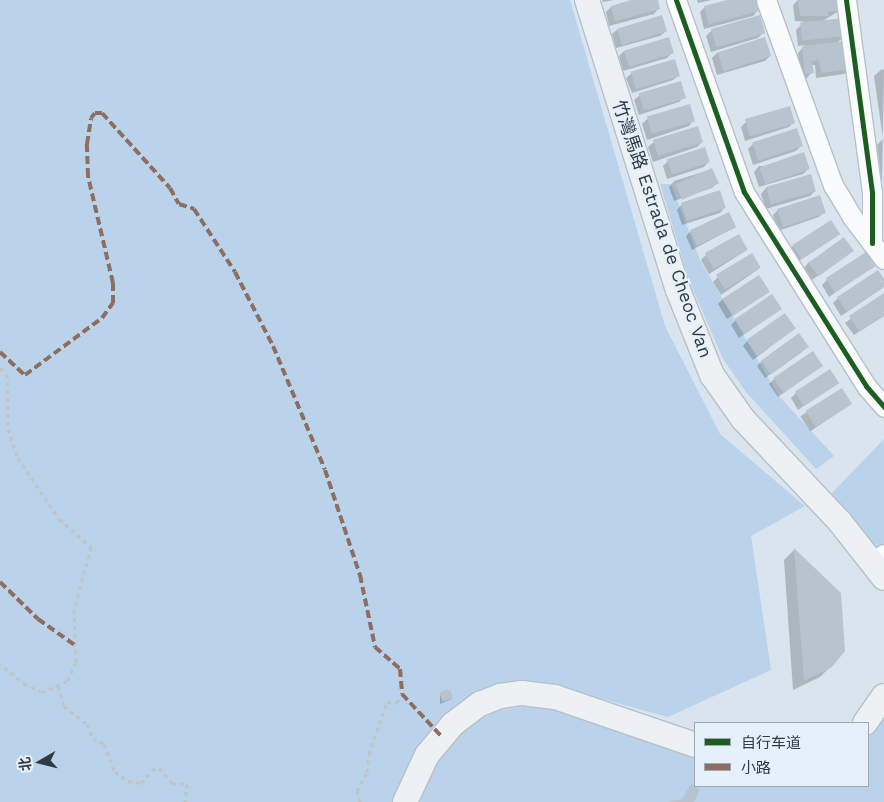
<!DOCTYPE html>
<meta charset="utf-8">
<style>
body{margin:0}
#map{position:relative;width:884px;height:802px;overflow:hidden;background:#d9e4ef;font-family:"Work Sans","Noto Sans SC",sans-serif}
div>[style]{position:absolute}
.green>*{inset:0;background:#bad2ea}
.shadow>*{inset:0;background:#0003;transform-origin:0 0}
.building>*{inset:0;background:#b7c4d0;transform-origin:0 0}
.path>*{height:3px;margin-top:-1.5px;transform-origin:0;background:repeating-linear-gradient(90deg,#bfc5c8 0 4px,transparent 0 8px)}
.roads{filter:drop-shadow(1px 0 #b6c0ca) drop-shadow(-1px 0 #b6c0ca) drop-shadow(0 1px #b6c0ca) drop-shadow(0 -1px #b6c0ca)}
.minor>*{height:19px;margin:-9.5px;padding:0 9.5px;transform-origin:9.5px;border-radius:9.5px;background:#f9fbfd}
.major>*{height:24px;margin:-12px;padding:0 12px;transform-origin:12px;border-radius:12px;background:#edf1f4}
.quiet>*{height:4px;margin-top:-2px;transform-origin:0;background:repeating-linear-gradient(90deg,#8d6e63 0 8px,transparent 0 12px)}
.cycleway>*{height:5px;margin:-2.5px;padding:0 2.5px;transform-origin:2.5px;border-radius:2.5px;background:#1b5e20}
span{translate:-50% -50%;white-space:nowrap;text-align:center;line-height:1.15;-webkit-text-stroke:4.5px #e6f0fb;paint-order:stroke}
.street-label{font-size:18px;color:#303b45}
.legend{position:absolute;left:694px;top:722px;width:175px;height:65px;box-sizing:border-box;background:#e6f0fb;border:1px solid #9da8b2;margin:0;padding:6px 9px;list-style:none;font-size:15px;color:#303b45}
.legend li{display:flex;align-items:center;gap:10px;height:25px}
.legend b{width:25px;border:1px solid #9da8b2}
.north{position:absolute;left:15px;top:737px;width:50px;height:50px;-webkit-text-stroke:4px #e6f0fb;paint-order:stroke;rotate:262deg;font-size:14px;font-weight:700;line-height:20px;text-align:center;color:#303b45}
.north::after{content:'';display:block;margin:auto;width:18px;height:22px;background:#303b45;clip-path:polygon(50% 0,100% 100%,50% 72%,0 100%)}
</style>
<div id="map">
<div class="green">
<div style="clip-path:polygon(0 0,570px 0,665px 326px,720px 434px,805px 506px,751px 536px,771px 670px,668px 717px,558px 687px,442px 720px,412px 759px,395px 802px,0 802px)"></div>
<div style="clip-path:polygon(660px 184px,671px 184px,700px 260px,779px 396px,834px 456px,816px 469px,746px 392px,723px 359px,689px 280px)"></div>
<div style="clip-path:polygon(884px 439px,884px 561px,832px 493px)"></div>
<div style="clip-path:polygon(524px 706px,557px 709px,695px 758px,695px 786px,868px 786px,868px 731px,884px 709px,884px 802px,420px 802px,440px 754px,460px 731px,496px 711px)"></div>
</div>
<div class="shadow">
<div style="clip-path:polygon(602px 0,614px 0,603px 2px)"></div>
<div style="clip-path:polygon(636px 0,657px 0,659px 8px,654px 14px,609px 26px,606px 12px,611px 7px)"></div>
<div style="clip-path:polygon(697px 0,712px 0,698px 3px)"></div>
<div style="clip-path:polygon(731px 0,755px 0,758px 10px,753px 16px,704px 29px,700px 12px,705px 7px)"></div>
<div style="clip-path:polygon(798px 0,842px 9px,821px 22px,845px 35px,837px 43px,849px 69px,844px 74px,816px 78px,815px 65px,811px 65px,812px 72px,807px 78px,801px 79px,798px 53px,805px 45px,798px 46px,796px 30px,801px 25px,820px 23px,795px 21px,793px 5px)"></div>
<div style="clip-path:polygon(759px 17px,763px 33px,758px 38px,711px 52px,706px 36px,711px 31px)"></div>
<div style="clip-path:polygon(618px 29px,666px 31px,660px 36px,616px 48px,612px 34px)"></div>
<div style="clip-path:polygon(668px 38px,672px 53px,667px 58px,623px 71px,619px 56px,624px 51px)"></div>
<div style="clip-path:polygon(765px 39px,770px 56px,765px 61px,717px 75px,712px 58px,717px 53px)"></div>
<div style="clip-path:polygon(882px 69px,884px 70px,882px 185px,877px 145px,883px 139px,874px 76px)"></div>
<div style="clip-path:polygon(632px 73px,679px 75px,673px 80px,632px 93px,626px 78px)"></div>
<div style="clip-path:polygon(640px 95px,684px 97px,679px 102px,639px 115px,634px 100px)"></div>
<div style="clip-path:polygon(647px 119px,694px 120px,689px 126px,647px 140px,642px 124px)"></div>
<div style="clip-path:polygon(746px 122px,794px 122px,789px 127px,745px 141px,741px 127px)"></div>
<div style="clip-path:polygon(654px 142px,702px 142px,697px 147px,653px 162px,648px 147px)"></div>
<div style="clip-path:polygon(753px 144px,801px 146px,796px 151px,753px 165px,748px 149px)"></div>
<div style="clip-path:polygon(668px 161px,709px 161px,704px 167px,667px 179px,663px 166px)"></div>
<div style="clip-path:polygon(759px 166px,808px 169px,803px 174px,759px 187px,754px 172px)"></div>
<div style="clip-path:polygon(712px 169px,717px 183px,712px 188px,674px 201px,669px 187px,674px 181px)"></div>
<div style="clip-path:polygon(810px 175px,815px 191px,810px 196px,766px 209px,761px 194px,766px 188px)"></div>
<div style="clip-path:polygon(682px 204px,725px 207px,720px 213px,682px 225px,677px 210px)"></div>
<div style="clip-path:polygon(778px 210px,824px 212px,819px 217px,778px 231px,773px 215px)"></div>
<div style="clip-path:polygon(735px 227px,692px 250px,686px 236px,691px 231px)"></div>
<div style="clip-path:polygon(838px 234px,796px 263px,788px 251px,793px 246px)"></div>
<div style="clip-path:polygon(747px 250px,709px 274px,701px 260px,706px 255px)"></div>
<div style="clip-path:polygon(852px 251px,812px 280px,804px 268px,809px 262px)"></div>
<div style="clip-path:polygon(874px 265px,829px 297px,822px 285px,827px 280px)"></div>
<div style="clip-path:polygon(760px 268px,721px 295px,713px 282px,718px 277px)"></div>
<div style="clip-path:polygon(884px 281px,881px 289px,841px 316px,833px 303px,838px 298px)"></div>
<div style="clip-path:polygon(768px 292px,727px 319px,718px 304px,723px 299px)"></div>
<div style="clip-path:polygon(884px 294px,884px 316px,854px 335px,845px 323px)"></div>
<div style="clip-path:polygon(780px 309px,739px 338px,731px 325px,736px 320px)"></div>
<div style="clip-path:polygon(794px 329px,753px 360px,743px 346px,748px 340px)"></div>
<div style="clip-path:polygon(802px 352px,765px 378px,757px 366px,762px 361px)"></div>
<div style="clip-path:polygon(822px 366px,778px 397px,769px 384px,774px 379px)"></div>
<div style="clip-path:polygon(837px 383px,798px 410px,791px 398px,796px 393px)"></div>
<div style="left:841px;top:389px;width:18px;height:49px;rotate:56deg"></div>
<div style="clip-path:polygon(794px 550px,839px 593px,831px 666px,820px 677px,793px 690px,784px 560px)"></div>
<div style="clip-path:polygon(440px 693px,452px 699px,440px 704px)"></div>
</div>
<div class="building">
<div style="clip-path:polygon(631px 0,658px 0,660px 9px,615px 21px,611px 6px)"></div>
<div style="clip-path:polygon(727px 0,756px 0,759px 11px,709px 24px,704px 6px)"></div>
<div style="clip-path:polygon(798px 0,842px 0,843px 10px,828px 12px,829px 16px,800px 16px)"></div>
<div style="left:662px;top:15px;width:17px;height:47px;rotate:73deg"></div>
<div style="left:760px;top:15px;width:19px;height:51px;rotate:74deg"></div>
<div style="left:844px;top:18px;width:18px;height:44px;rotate:84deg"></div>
<div style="left:669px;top:37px;width:17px;height:47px;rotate:73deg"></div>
<div style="left:765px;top:37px;width:20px;height:50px;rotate:72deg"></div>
<div style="clip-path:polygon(847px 41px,851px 69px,821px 73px,819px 60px,812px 61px,814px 73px,805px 74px,802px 46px)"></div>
<div style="left:675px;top:59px;width:18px;height:46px;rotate:74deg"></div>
<div style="left:681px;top:81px;width:18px;height:44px;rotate:74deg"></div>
<div style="left:690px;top:104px;width:18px;height:45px;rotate:74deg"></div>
<div style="left:790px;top:106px;width:18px;height:47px;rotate:74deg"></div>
<div style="left:698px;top:126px;width:17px;height:47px;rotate:73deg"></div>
<div style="left:797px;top:128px;width:19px;height:47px;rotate:72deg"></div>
<div style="left:705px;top:147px;width:16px;height:40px;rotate:72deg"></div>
<div style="left:804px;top:152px;width:18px;height:47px;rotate:71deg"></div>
<div style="left:712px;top:168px;width:17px;height:40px;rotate:66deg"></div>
<div style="left:811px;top:174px;width:18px;height:47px;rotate:74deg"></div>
<div style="left:720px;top:190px;width:19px;height:41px;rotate:72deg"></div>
<div style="left:820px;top:195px;width:19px;height:45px;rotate:72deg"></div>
<div style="left:729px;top:212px;width:17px;height:43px;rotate:65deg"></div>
<div style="left:831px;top:220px;width:17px;height:46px;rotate:57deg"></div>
<div style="left:739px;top:234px;width:18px;height:39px;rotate:61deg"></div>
<div style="left:844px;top:237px;width:17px;height:44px;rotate:54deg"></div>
<div style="left:866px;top:252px;width:17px;height:48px;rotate:57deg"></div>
<div style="left:752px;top:253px;width:17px;height:42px;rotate:59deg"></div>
<div style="clip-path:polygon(878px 270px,884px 279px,884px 287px,847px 312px,837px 297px)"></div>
<div style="left:759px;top:275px;width:20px;height:44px;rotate:57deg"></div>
<div style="clip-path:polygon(884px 293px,884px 315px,859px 331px,849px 316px)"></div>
<div style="left:772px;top:294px;width:18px;height:45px;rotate:56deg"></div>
<div style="left:785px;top:313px;width:19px;height:47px;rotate:55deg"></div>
<div style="left:799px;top:333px;width:17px;height:47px;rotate:54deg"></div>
<div style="left:813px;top:351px;width:18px;height:48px;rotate:56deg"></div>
<div style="left:830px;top:369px;width:17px;height:42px;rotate:57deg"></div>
<div style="left:842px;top:388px;width:19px;height:43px;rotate:58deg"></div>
<div style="clip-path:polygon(794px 548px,841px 593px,845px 651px,832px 667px,804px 681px)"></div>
<div style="left:450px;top:689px;width:10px;height:11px;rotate:73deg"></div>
<div style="clip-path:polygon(691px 784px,700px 789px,694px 802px,667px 802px,682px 799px)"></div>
</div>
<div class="path">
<div style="left:0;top:368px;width:9px;rotate:41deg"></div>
<div style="left:7px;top:374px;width:55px;rotate:89deg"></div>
<div style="left:8px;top:429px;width:31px;rotate:71deg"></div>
<div style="left:18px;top:458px;width:73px;rotate:56.1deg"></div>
<div style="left:59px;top:519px;width:43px;rotate:41.2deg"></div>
<div style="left:91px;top:547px;width:65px;rotate:105.1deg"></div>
<div style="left:74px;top:610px;width:52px;rotate:87.8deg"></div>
<div style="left:76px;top:662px;width:21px;rotate:115deg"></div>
<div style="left:67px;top:681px;width:27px;rotate:156deg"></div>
<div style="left:42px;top:692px;width:17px;rotate:-156deg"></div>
<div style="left:26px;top:685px;width:33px;rotate:-141deg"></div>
<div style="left:58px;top:686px;width:21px;rotate:73deg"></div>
<div style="left:64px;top:706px;width:29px;rotate:38deg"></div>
<div style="left:87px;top:724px;width:15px;rotate:67deg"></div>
<div style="left:93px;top:738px;width:13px;rotate:29deg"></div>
<div style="left:104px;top:744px;width:30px;rotate:69deg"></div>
<div style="left:115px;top:772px;width:16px;rotate:35deg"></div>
<div style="left:128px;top:781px;width:13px;rotate:9deg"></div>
<div style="left:141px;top:783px;width:17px;rotate:-50deg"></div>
<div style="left:152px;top:770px;width:7px;rotate:-16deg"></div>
<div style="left:159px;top:768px;width:20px;rotate:49deg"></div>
<div style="left:172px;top:783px;width:15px;rotate:4deg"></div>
<div style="left:187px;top:784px;width:18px;rotate:96deg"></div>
<div style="left:360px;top:802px;width:11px;rotate:-105deg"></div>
<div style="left:357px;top:791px;width:21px;rotate:-62deg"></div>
<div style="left:367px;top:772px;width:18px;rotate:-84deg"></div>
<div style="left:369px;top:754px;width:55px;rotate:-70.9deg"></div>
<div style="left:387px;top:702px;width:10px;rotate:6deg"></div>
<div style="left:397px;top:703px;width:10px;rotate:-61deg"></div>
</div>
<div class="roads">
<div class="minor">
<div style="left:676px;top:0;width:204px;rotate:70.5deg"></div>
<div style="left:744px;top:192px;width:229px;rotate:57.8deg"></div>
<div style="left:866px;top:386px;width:28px;rotate:49deg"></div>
<div style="left:766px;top:0;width:197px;rotate:70.1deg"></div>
<div style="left:833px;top:185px;width:37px;rotate:59deg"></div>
<div style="left:852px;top:217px;width:53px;rotate:52.7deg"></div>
<div style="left:846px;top:0;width:195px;rotate:82.3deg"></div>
<div style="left:872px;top:193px;width:50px;rotate:90deg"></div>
<div style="left:873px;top:561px;width:13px;rotate:-32deg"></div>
</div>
<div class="major">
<div style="left:587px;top:0;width:304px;rotate:72.6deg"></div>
<div style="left:678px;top:290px;width:92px;rotate:68.2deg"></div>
<div style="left:712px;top:375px;width:54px;rotate:54.8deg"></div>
<div style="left:743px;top:419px;width:141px;rotate:46.7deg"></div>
<div style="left:840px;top:522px;width:71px;rotate:51.8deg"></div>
<div style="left:865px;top:723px;width:33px;rotate:-55deg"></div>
<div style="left:405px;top:802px;width:52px;rotate:-64.9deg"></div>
<div style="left:427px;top:755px;width:40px;rotate:-50deg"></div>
<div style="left:453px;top:724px;width:34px;rotate:-37deg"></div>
<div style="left:480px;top:704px;width:22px;rotate:-22deg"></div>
<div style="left:500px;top:696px;width:22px;rotate:-8deg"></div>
<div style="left:522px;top:693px;width:33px;rotate:7deg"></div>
<div style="left:555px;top:697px;width:148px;rotate:18.9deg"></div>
</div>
</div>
<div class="quiet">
<div style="left:0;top:352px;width:34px;rotate:43deg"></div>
<div style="left:25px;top:375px;width:96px;rotate:-36.5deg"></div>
<div style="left:102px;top:318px;width:19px;rotate:-54deg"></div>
<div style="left:113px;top:303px;width:20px;rotate:-90deg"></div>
<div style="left:113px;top:283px;width:110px;rotate:-103.2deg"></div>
<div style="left:88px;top:176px;width:32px;rotate:-92deg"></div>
<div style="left:87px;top:144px;width:26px;rotate:-81deg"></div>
<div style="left:91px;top:118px;width:6px;rotate:-51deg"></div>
<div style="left:95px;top:113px;width:7px"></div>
<div style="left:102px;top:113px;width:101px;rotate:47.8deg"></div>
<div style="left:170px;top:188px;width:18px;rotate:61deg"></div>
<div style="left:179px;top:204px;width:16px;rotate:18deg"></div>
<div style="left:194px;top:209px;width:75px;rotate:56.9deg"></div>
<div style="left:235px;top:272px;width:83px;rotate:62.8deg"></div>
<div style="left:273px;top:346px;width:134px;rotate:67.2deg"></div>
<div style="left:325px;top:470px;width:111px;rotate:71.6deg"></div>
<div style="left:360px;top:575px;width:74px;rotate:78.2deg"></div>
<div style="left:375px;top:647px;width:33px;rotate:41deg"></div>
<div style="left:400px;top:669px;width:25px;rotate:85deg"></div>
<div style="left:402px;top:694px;width:59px;rotate:47.1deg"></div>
<div style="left:0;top:582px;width:53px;rotate:44.2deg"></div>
<div style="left:38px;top:619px;width:47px;rotate:35.4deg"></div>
</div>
<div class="cycleway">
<div style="left:676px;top:0;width:204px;rotate:70.5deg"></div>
<div style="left:744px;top:192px;width:229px;rotate:57.8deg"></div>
<div style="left:866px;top:386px;width:28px;rotate:49deg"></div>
<div style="left:846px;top:0;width:195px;rotate:82.3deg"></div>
<div style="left:872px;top:193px;width:50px;rotate:90deg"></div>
</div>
<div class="street-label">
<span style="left:662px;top:229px;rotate:71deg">竹灣馬路 Estrada de Cheoc Van</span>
</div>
<ul class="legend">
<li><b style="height:6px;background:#1b5e20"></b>自行车道</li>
<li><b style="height:6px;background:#8d6e63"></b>小路</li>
</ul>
<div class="north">北</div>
</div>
